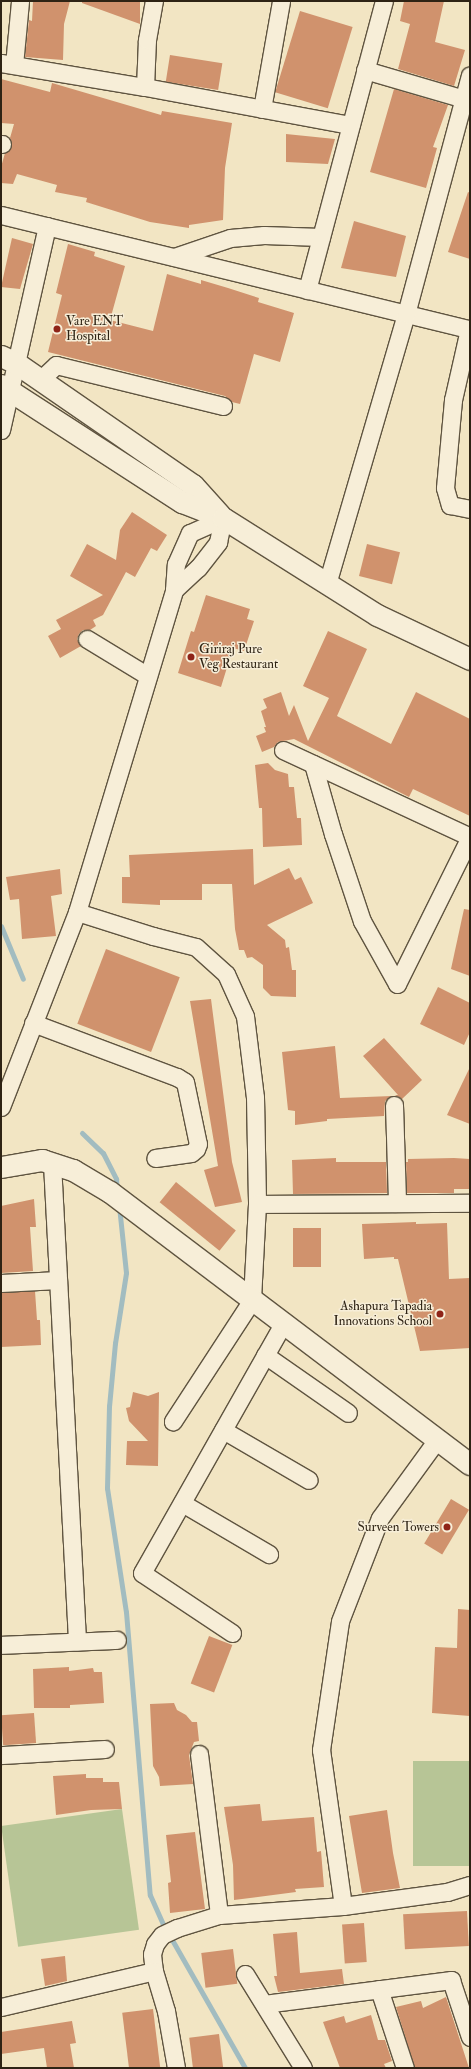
<!DOCTYPE html>
<style>
body{margin:0}
#map{position:relative;width:471px;height:2069px;overflow:hidden;background:#f2e5c3;font-family:"IM FELL Double Pica",serif}
div>[style]{position:absolute}
.green>*{inset:0;background:#b7c596;transform-origin:0 0}
.stream>*{height:5px;margin:-2.5px;padding:0 2.5px;transform-origin:2.5px;border-radius:2.5px;background:#a2bcc0}
.building>*{inset:0;background:#d0926d;transform-origin:0 0}
.roads{filter:drop-shadow(1px 0 #5f5440) drop-shadow(-1px 0 #5f5440) drop-shadow(0 1px #5f5440) drop-shadow(0 -1px #5f5440)}
.minor>*{height:17px;margin:-8.5px;padding:0 8.5px;transform-origin:8.5px;border-radius:8.5px;background:#f7eed8}
.tertiary>*{height:21px;margin:-10.5px;padding:0 10.5px;transform-origin:10.5px;border-radius:10.5px;background:#f7eed8}
.dots>*{width:11px;height:11px;translate:-50% -50%;box-sizing:border-box;border:2px solid #f7eed8;border-radius:50%}
span{translate:-50% -50%;white-space:nowrap;text-align:center;line-height:1.15;-webkit-text-stroke:3px #f7eed8;paint-order:stroke}
.poi-label{font-size:13px;color:#2e2314}
.left{translate:0 -50%;text-align:left}
.right{translate:-100% -50%;text-align:right}
.frame{position:absolute;inset:0;border:2px solid #2e2314;pointer-events:none}
</style>
<div id="map">
<div class="green">
<div style="left:470px;top:1761px;width:105px;height:57px;rotate:90deg"></div>
<div style="left:122px;top:1809px;width:122px;height:122px;rotate:82deg"></div>
</div>
<div class="stream">
<div style="left:1px;top:926px;width:57px;rotate:67.5deg"></div>
<div style="left:82px;top:1133px;width:29px;rotate:44deg"></div>
<div style="left:103px;top:1153px;width:29px;rotate:63deg"></div>
<div style="left:116px;top:1179px;width:11px;rotate:85deg"></div>
<div style="left:119px;top:1206px;width:67px;rotate:84deg"></div>
<div style="left:126px;top:1273px;width:71px;rotate:98.9deg"></div>
<div style="left:115px;top:1343px;width:63px;rotate:95.4deg"></div>
<div style="left:109px;top:1406px;width:82px;rotate:91.4deg"></div>
<div style="left:107px;top:1488px;width:125px;rotate:81.3deg"></div>
<div style="left:126px;top:1612px;width:284px;rotate:85.2deg"></div>
<div style="left:150px;top:1895px;width:32px;rotate:66deg"></div>
<div style="left:163px;top:1924px;width:166px;rotate:60.3deg"></div>
</div>
<div class="building">
<div style="clip-path:polygon(33px 1px,70px 1px,64px 24px,63px 60px,25px 57px,29px 20px,32px 21px)"></div>
<div style="clip-path:polygon(82px 1px,140px 1px,140px 24px,82px 3px)"></div>
<div style="clip-path:polygon(404px 1px,444px 1px,435px 42px,465px 50px,454px 86px,398px 69px,410px 24px,400px 21px)"></div>
<div style="left:300px;top:11px;width:55px;height:85px;rotate:17deg"></div>
<div style="left:170px;top:55px;width:53px;height:27px;rotate:9deg"></div>
<div style="clip-path:polygon(1px 79px,50px 92px,52px 83px,161px 115px,162px 111px,232px 123px,225px 168px,223px 220px,189px 225px,189px 228px,150px 222px,86px 202px,87px 198px,55px 192px,57px 185px,17px 174px,13px 184px,1px 183px,1px 167px,5px 153px,11px 149px,12px 144px,10px 138px,14px 124px,1px 123px)"></div>
<div style="clip-path:polygon(394px 89px,448px 105px,433px 147px,437px 148px,426px 188px,370px 172px)"></div>
<div style="clip-path:polygon(286px 134px,335px 139px,328px 164px,286px 162px)"></div>
<div style="clip-path:polygon(468px 192px,470px 193px,470px 259px,448px 252px)"></div>
<div style="clip-path:polygon(354px 221px,406px 236px,396px 277px,341px 268px)"></div>
<div style="clip-path:polygon(12px 238px,33px 244px,20px 289px,1px 287px)"></div>
<div style="clip-path:polygon(68px 244px,95px 252px,94px 256px,125px 266px,110px 320px,153px 331px,167px 274px,201px 284px,201px 280px,228px 288px,259px 298px,258px 302px,294px 313px,280px 362px,254px 354px,240px 404px,232px 402px,225px 396px,48px 352px,62px 295px,56px 293px)"></div>
<div style="clip-path:polygon(132px 512px,167px 535px,157px 551px,151px 548px,135px 577px,126px 572px,103px 615px,93px 620px,96px 626px,90px 630px,83px 630px,79px 634px,77px 639px,81px 646px,60px 658px,48px 636px,61px 629px,56px 620px,103px 595px,70px 576px,87px 544px,116px 560px,120px 530px)"></div>
<div style="left:367px;top:544px;width:34px;height:33px;rotate:14deg"></div>
<div style="clip-path:polygon(206px 595px,250px 609px,247px 619px,254px 621px,244px 651px,233px 648px,221px 687px,178px 673px,191px 631px,194px 632px)"></div>
<div style="clip-path:polygon(328px 631px,367px 649px,337px 716px,391px 744px,416px 692px,470px 719px,470px 816px,413px 789px,409px 797px,294px 739px,278px 742px,274px 747px,262px 752px,256px 736px,266px 732px,264px 727px,266px 727px,261px 711px,267px 708px,263px 699px,281px 692px,289px 716px,294px 705px,308px 741px,329px 698px,303px 686px)"></div>
<div style="clip-path:polygon(268px 763px,275px 770px,288px 774px,289px 787px,294px 787px,297px 818px,301px 818px,302px 845px,263px 847px,262px 808px,259px 808px,255px 765px)"></div>
<div style="clip-path:polygon(253px 849px,254px 885px,289px 868px,295px 880px,301px 877px,313px 903px,267px 925px,285px 940px,286px 948px,289px 947px,292px 970px,296px 970px,296px 997px,271px 996px,263px 988px,263px 965px,252px 957px,247px 958px,244px 950px,239px 950px,235px 929px,232px 884px,202px 884px,202px 900px,160px 900px,160px 905px,122px 903px,122px 877px,130px 877px,129px 855px)"></div>
<div style="clip-path:polygon(60px 869px,62px 894px,51px 896px,56px 936px,22px 939px,19px 899px,10px 900px,6px 877px)"></div>
<div style="clip-path:polygon(464px 909px,470px 910px,470px 976px,451px 969px)"></div>
<div style="left:106px;top:949px;width:79px;height:80px;rotate:21deg"></div>
<div style="clip-path:polygon(438px 987px,470px 1003px,470px 1032px,464px 1045px,420px 1024px)"></div>
<div style="clip-path:polygon(211px 999px,232px 1162px,242px 1202px,215px 1207px,204px 1170px,218px 1166px,190px 1001px)"></div>
<div style="clip-path:polygon(384px 1038px,422px 1080px,402px 1099px,395px 1095px,398px 1095px,363px 1056px)"></div>
<div style="clip-path:polygon(335px 1046px,340px 1098px,392px 1096px,385px 1101px,384px 1116px,327px 1119px,327px 1121px,295px 1125px,295px 1111px,288px 1110px,282px 1052px)"></div>
<div style="clip-path:polygon(470px 1067px,470px 1124px,447px 1115px)"></div>
<div style="clip-path:polygon(336px 1158px,336px 1162px,386px 1162px,387px 1193px,293px 1194px,292px 1160px)"></div>
<div style="clip-path:polygon(454px 1158px,470px 1159px,470px 1189px,454px 1189px,454px 1193px,407px 1193px,406px 1162px,408px 1162px,408px 1159px)"></div>
<div style="left:176px;top:1182px;width:77px;height:26px;rotate:39deg"></div>
<div style="clip-path:polygon(34px 1199px,36px 1227px,30px 1227px,33px 1271px,1px 1273px,1px 1206px)"></div>
<div style="clip-path:polygon(416px 1222px,416px 1224px,447px 1223px,449px 1279px,470px 1278px,470px 1348px,420px 1351px,398px 1259px,394px 1259px,394px 1257px,364px 1259px,362px 1224px)"></div>
<div style="left:293px;top:1228px;width:28px;height:39px"></div>
<div style="clip-path:polygon(35px 1291px,37px 1320px,40px 1320px,41px 1345px,1px 1347px,1px 1293px)"></div>
<div style="clip-path:polygon(133px 1392px,148px 1396px,159px 1392px,158px 1466px,126px 1465px,127px 1441px,148px 1441px,129px 1421px,126px 1408px,130px 1407px)"></div>
<div style="left:451px;top:1499px;width:21px;height:52px;rotate:31deg"></div>
<div style="clip-path:polygon(458px 1609px,470px 1610px,470px 1716px,432px 1713px,435px 1647px,457px 1648px)"></div>
<div style="left:209px;top:1636px;width:25px;height:51px;rotate:21deg"></div>
<div style="clip-path:polygon(69px 1667px,69px 1671px,93px 1668px,94px 1672px,102px 1672px,104px 1703px,70px 1705px,70px 1708px,34px 1708px,33px 1669px)"></div>
<div style="clip-path:polygon(174px 1703px,177px 1710px,186px 1715px,192px 1722px,197px 1722px,199px 1741px,194px 1742px,189px 1755px,193px 1784px,160px 1786px,159px 1777px,153px 1766px,150px 1704px)"></div>
<div style="left:34px;top:1713px;width:30px;height:33px;rotate:86deg"></div>
<div style="clip-path:polygon(86px 1774px,86px 1778px,103px 1778px,103px 1782px,119px 1782px,122px 1809px,91px 1810px,56px 1815px,53px 1776px)"></div>
<div style="clip-path:polygon(260px 1804px,262px 1821px,314px 1817px,317px 1852px,321px 1851px,324px 1887px,295px 1889px,296px 1892px,234px 1900px,233px 1865px,224px 1807px)"></div>
<div style="clip-path:polygon(387px 1810px,393px 1853px,400px 1888px,362px 1893px,349px 1816px)"></div>
<div style="clip-path:polygon(195px 1832px,205px 1909px,170px 1913px,168px 1883px,171px 1882px,166px 1835px)"></div>
<div style="left:467px;top:1911px;width:35px;height:64px;rotate:87deg"></div>
<div style="left:364px;top:1923px;width:39px;height:22px;rotate:86deg"></div>
<div style="clip-path:polygon(297px 1932px,300px 1973px,342px 1969px,344px 1984px,278px 1992px,274px 1976px,277px 1976px,273px 1934px)"></div>
<div style="left:233px;top:1949px;width:35px;height:32px;rotate:83deg"></div>
<div style="clip-path:polygon(65px 1956px,67px 1981px,45px 1986px,41px 1959px)"></div>
<div style="clip-path:polygon(446px 1997px,469px 2068px,415px 2068px,396px 2007px,421px 2001px,423px 2008px)"></div>
<div style="left:153px;top:2009px;width:59px;height:31px;rotate:83deg"></div>
<div style="clip-path:polygon(371px 2015px,378px 2040px,385px 2040px,392px 2061px,384px 2064px,386px 2068px,340px 2068px,323px 2022px,344px 2016px,346px 2023px)"></div>
<div style="clip-path:polygon(72px 2021px,76px 2043px,70px 2044px,74px 2068px,47px 2068px,44px 2048px,1px 2054px,1px 2032px)"></div>
<div style="left:219px;top:2034px;width:34px;height:30px;rotate:83deg"></div>
</div>
<div class="roads">
<div class="minor">
<div style="left:1px;top:63px;width:146px;rotate:9.5deg"></div>
<div style="left:145px;top:87px;width:209px;rotate:10.5deg"></div>
<div style="left:14px;top:65px;width:64px;rotate:-84.6deg"></div>
<div style="left:365px;top:70px;width:103px;rotate:16.3deg"></div>
<div style="left:145px;top:87px;width:47px;rotate:-87.6deg"></div>
<div style="left:147px;top:40px;width:40px;rotate:-80deg"></div>
<div style="left:262px;top:109px;width:110px;rotate:-80deg"></div>
<div style="left:1px;top:144px;width:1px"></div>
<div style="left:1px;top:215px;width:483px;rotate:13.7deg"></div>
<div style="left:174px;top:257px;width:59px;rotate:-18.7deg"></div>
<div style="left:230px;top:238px;width:34px;rotate:-5deg"></div>
<div style="left:264px;top:235px;width:57px;rotate:2deg"></div>
<div style="left:307px;top:290px;width:299px;rotate:-75.1deg"></div>
<div style="left:469px;top:329px;width:73px;rotate:102.7deg"></div>
<div style="left:453px;top:400px;width:88px;rotate:95.2deg"></div>
<div style="left:445px;top:488px;width:18px;rotate:74deg"></div>
<div style="left:450px;top:505px;width:20px;rotate:11deg"></div>
<div style="left:40px;top:380px;width:22px;rotate:-43deg"></div>
<div style="left:56px;top:365px;width:172px;rotate:13.8deg"></div>
<div style="left:1px;top:430px;width:209px;rotate:-77.3deg"></div>
<div style="left:327px;top:584px;width:281px;rotate:-73.7deg"></div>
<div style="left:406px;top:314px;width:247px;rotate:-75deg"></div>
<div style="left:174px;top:590px;width:33px;rotate:-43deg"></div>
<div style="left:198px;top:568px;width:33px;rotate:-52deg"></div>
<div style="left:218px;top:542px;width:25px;rotate:-78deg"></div>
<div style="left:87px;top:639px;width:71px;rotate:31.2deg"></div>
<div style="left:283px;top:750px;width:206px;rotate:24.9deg"></div>
<div style="left:313px;top:764px;width:73px;rotate:74.1deg"></div>
<div style="left:333px;top:834px;width:92px;rotate:71.6deg"></div>
<div style="left:362px;top:921px;width:72px;rotate:60.9deg"></div>
<div style="left:77px;top:912px;width:80px;rotate:17.5deg"></div>
<div style="left:153px;top:936px;width:44px;rotate:14.3deg"></div>
<div style="left:196px;top:947px;width:40px;rotate:42deg"></div>
<div style="left:226px;top:974px;width:46px;rotate:65.7deg"></div>
<div style="left:245px;top:1016px;width:82px;rotate:83deg"></div>
<div style="left:255px;top:1097px;width:107px;rotate:88.9deg"></div>
<div style="left:257px;top:1204px;width:96px;rotate:93deg"></div>
<div style="left:252px;top:1300px;width:145px;rotate:123.1deg"></div>
<div style="left:397px;top:984px;width:164px;rotate:-63.6deg"></div>
<div style="left:33px;top:1023px;width:154px;rotate:20.6deg"></div>
<div style="left:177px;top:1077px;width:9px;rotate:32deg"></div>
<div style="left:185px;top:1082px;width:63px;rotate:78.2deg"></div>
<div style="left:198px;top:1144px;width:5px;rotate:112deg"></div>
<div style="left:196px;top:1149px;width:6px;rotate:141deg"></div>
<div style="left:191px;top:1153px;width:36px;rotate:172deg"></div>
<div style="left:394px;top:1105px;width:98px;rotate:88.2deg"></div>
<div style="left:1px;top:1107px;width:209px;rotate:-68.7deg"></div>
<div style="left:77px;top:912px;width:336px;rotate:-73.2deg"></div>
<div style="left:174px;top:590px;width:26px;rotate:-86deg"></div>
<div style="left:176px;top:564px;width:34px;rotate:-66deg"></div>
<div style="left:190px;top:533px;width:36px;rotate:-24deg"></div>
<div style="left:52px;top:1163px;width:479px;rotate:87deg"></div>
<div style="left:257px;top:1204px;width:213px;rotate:-0.3deg"></div>
<div style="left:1px;top:1283px;width:57px;rotate:-3deg"></div>
<div style="left:265px;top:1355px;width:101px;rotate:34.9deg"></div>
<div style="left:223px;top:1430px;width:99px;rotate:30.2deg"></div>
<div style="left:182px;top:1503px;width:101px;rotate:30.4deg"></div>
<div style="left:232px;top:1633px;width:108px;rotate:-146.3deg"></div>
<div style="left:142px;top:1573px;width:286px;rotate:-60.5deg"></div>
<div style="left:1px;top:1645px;width:116px;rotate:-2.5deg"></div>
<div style="left:199px;top:1754px;width:162px;rotate:82.9deg"></div>
<div style="left:219px;top:1915px;width:124px;rotate:-4.2deg"></div>
<div style="left:343px;top:1906px;width:105px;rotate:-7.7deg"></div>
<div style="left:447px;top:1892px;width:24px;rotate:-17deg"></div>
<div style="left:1px;top:1755px;width:104px;rotate:-3.3deg"></div>
<div style="left:343px;top:1906px;width:158px;rotate:-98deg"></div>
<div style="left:321px;top:1750px;width:130px;rotate:-81.6deg"></div>
<div style="left:340px;top:1621px;width:110px;rotate:-68.8deg"></div>
<div style="left:380px;top:1518px;width:95px;rotate:-54deg"></div>
<div style="left:154px;top:1971px;width:17px;rotate:-97deg"></div>
<div style="left:152px;top:1954px;width:10px;rotate:-73deg"></div>
<div style="left:155px;top:1944px;width:11px;rotate:-52deg"></div>
<div style="left:162px;top:1935px;width:17px;rotate:-25deg"></div>
<div style="left:177px;top:1928px;width:44px;rotate:-17.2deg"></div>
<div style="left:245px;top:1974px;width:110px;rotate:58.3deg"></div>
<div style="left:379px;top:1989px;width:83px;rotate:71.8deg"></div>
<div style="left:264px;top:2004px;width:189px;rotate:-7.3deg"></div>
<div style="left:451px;top:1980px;width:60px;rotate:71.6deg"></div>
<div style="left:1px;top:2007px;width:157px;rotate:-13.2deg"></div>
<div style="left:154px;top:1971px;width:42px;rotate:73.3deg"></div>
<div style="left:166px;top:2011px;width:58px;rotate:80deg"></div>
</div>
<div class="tertiary">
<div style="left:1px;top:356px;width:17px;rotate:25deg"></div>
<div style="left:16px;top:363px;width:215px;rotate:34.6deg"></div>
<div style="left:193px;top:485px;width:40px;rotate:48deg"></div>
<div style="left:1px;top:385px;width:216px;rotate:32.9deg"></div>
<div style="left:182px;top:502px;width:44px;rotate:21.3deg"></div>
<div style="left:223px;top:518px;width:182px;rotate:32.2deg"></div>
<div style="left:377px;top:615px;width:103px;rotate:25.3deg"></div>
<div style="left:1px;top:1167px;width:42px;rotate:-9.7deg"></div>
<div style="left:42px;top:1160px;width:33px;rotate:18deg"></div>
<div style="left:73px;top:1170px;width:43px;rotate:30.7deg"></div>
<div style="left:110px;top:1192px;width:451px;rotate:37.1deg"></div>
</div>
</div>
<div class="dots">
<div style="left:57px;top:329px;background:#8f2418"></div>
<div style="left:191px;top:657px;background:#8f2418"></div>
<div style="left:440px;top:1314px;background:#8f2418"></div>
<div style="left:447px;top:1527px;background:#8f2418"></div>
</div>
<div class="poi-label">
<span class="left" style="left:66px;top:329px">Vare ENT<br>Hospital</span>
<span class="left" style="left:199px;top:657px">Giriraj Pure<br>Veg Restaurant</span>
<span class="right" style="left:432px;top:1314px">Ashapura Tapadia<br>Innovations School</span>
<span class="right" style="left:439px;top:1527px">Surveen Towers</span>
</div>
<div class="frame"></div>
</div>
